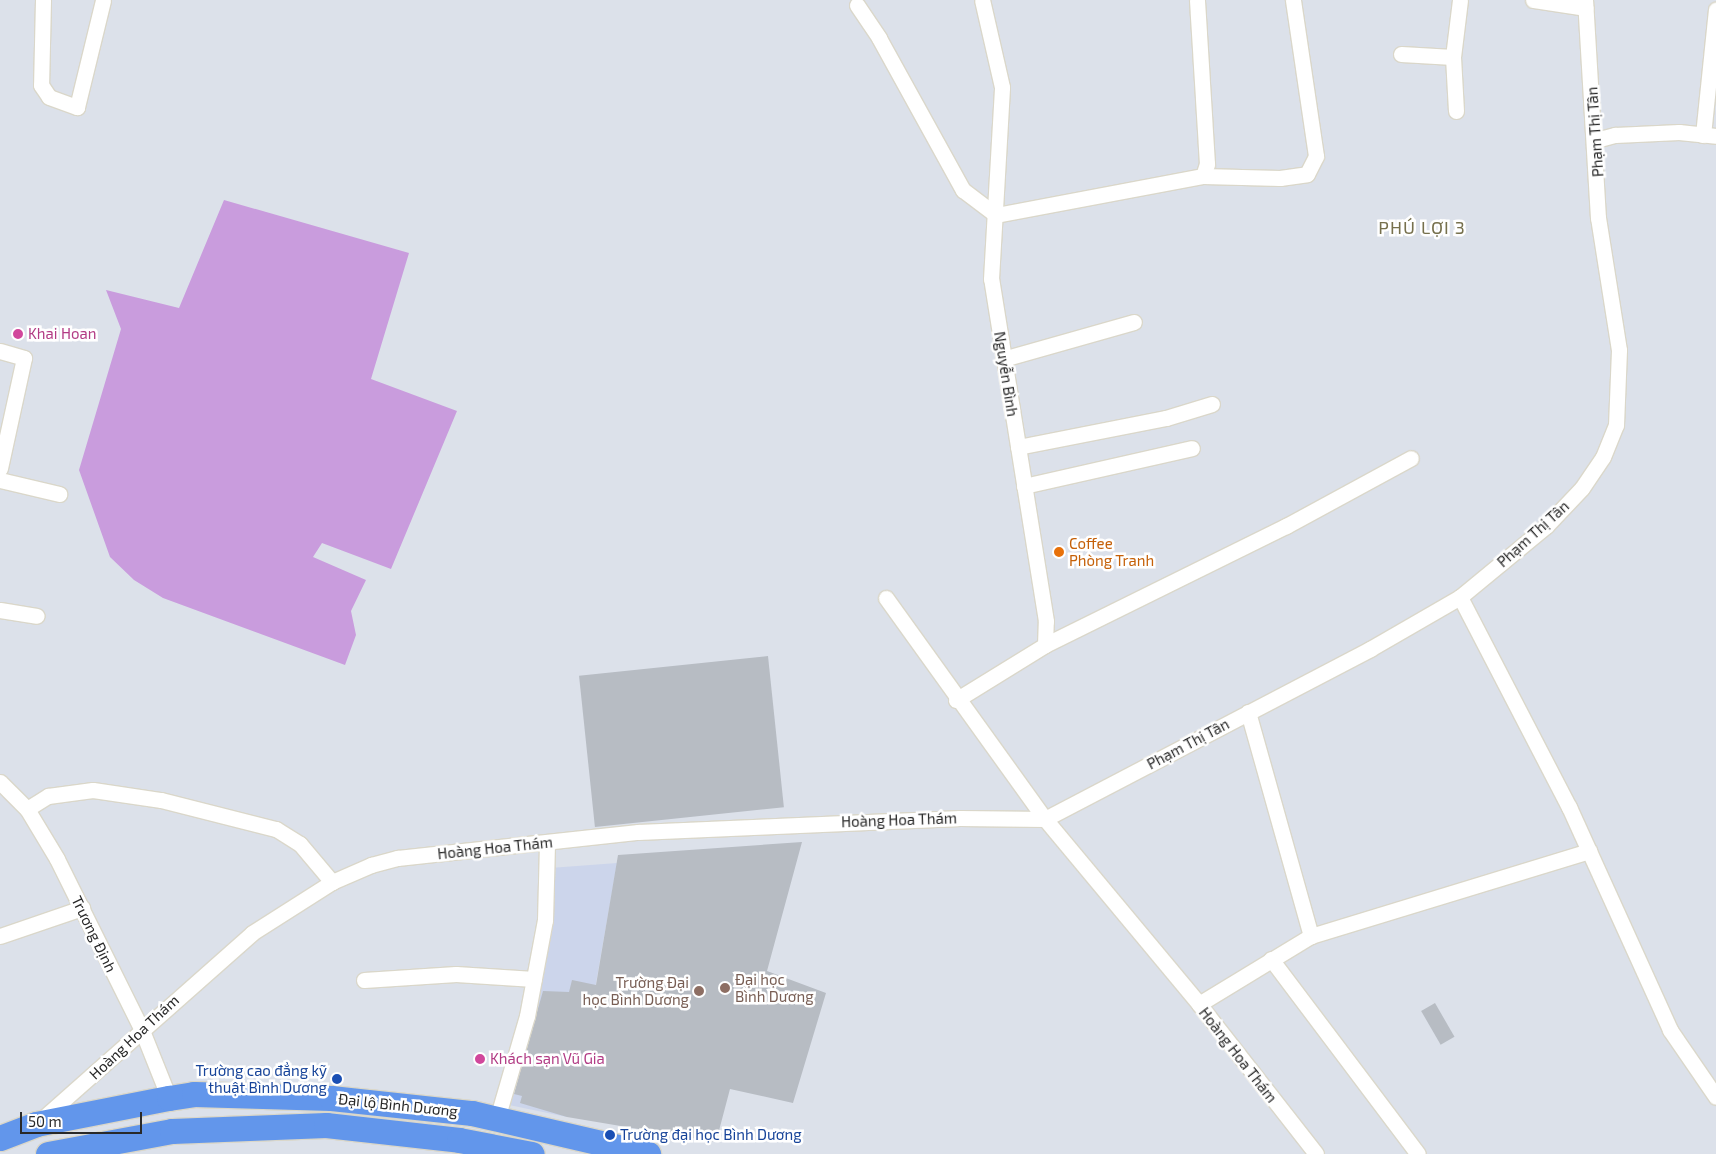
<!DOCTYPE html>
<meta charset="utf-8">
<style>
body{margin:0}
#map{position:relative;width:1716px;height:1154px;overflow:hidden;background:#dce1ea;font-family:"Exo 2",sans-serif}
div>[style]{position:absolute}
.education>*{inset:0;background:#ccd5eb}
.green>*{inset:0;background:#c99cdd}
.building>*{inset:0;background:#b7bcc3;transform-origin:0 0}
.roads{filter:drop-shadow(1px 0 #dad7ca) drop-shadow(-1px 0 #dad7ca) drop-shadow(0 1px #dad7ca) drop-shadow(0 -1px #dad7ca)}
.minor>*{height:15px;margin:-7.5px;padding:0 7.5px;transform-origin:7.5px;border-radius:7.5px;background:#fff}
.trunk>*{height:25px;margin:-12.5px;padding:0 12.5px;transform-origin:12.5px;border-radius:12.5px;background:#6296eb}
.dots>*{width:14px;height:14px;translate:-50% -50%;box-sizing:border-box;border:2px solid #fff;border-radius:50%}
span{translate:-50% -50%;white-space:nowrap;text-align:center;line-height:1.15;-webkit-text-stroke:5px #fff;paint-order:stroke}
.street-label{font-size:15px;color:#292929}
.hotel-label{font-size:15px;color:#b23c85}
.left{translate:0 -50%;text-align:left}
.food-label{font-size:15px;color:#c56008}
.education-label{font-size:15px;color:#785e54}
.right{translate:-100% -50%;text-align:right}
.transit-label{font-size:15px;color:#164399}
.quarter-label{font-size:18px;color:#76704d;letter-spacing:1px}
.scale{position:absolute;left:20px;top:1112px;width:122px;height:22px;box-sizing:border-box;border:2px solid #292929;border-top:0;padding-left:6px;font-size:15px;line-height:18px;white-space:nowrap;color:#292929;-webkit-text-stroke:4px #fff;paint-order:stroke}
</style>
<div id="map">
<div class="education">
<div style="clip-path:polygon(617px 863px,589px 1023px,567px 1117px,509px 1105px,550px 868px)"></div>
</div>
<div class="green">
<div style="clip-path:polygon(224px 200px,409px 253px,371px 379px,457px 411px,391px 569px,322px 543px,313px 557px,366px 580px,351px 611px,356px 635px,345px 665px,163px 598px,134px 580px,110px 557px,79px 470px,121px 329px,106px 290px,179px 308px)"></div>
</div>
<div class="building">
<div style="left:768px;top:656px;width:152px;height:190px;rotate:84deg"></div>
<div style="clip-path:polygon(802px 842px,767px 971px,826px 993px,793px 1103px,730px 1089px,716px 1142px,567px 1117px,520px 1103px,522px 1096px,514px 1094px,543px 991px,569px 992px,572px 980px,596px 985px,618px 855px)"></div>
<div style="left:1435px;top:1003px;width:39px;height:16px;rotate:60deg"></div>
</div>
<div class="roads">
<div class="minor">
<div style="left:43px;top:0;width:85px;rotate:91.3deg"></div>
<div style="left:41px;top:85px;width:14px;rotate:56deg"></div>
<div style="left:49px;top:97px;width:30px;rotate:20deg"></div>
<div style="left:77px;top:107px;width:110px;rotate:-76.3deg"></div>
<div style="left:1533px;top:0;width:53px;rotate:8.7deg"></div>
<div style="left:857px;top:5px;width:40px;rotate:56deg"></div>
<div style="left:879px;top:38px;width:174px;rotate:61.1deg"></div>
<div style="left:963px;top:190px;width:41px;rotate:37.1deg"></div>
<div style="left:996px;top:215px;width:211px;rotate:-10.7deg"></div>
<div style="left:1203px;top:176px;width:13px;rotate:-72deg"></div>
<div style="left:1207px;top:164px;width:164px;rotate:-93.5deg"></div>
<div style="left:1401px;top:54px;width:52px;rotate:3.3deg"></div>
<div style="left:1453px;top:57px;width:57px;rotate:-83deg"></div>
<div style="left:1453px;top:57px;width:54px;rotate:86.8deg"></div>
<div style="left:1703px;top:135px;width:126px;rotate:-84.1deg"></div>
<div style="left:1596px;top:140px;width:20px;rotate:-15deg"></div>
<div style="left:1615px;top:135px;width:64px;rotate:-2.7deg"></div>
<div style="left:1679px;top:132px;width:37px;rotate:6deg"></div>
<div style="left:1203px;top:176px;width:77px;rotate:1.5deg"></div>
<div style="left:1280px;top:178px;width:27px;rotate:-8deg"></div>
<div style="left:1307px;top:174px;width:20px;rotate:-63deg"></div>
<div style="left:1316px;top:156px;width:158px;rotate:-98.4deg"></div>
<div style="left:0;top:351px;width:25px;rotate:16deg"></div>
<div style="left:24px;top:358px;width:113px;rotate:102.3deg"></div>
<div style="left:1003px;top:359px;width:136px;rotate:-15.8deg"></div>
<div style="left:1018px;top:447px;width:151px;rotate:-11.1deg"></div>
<div style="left:1166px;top:418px;width:48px;rotate:-16.9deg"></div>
<div style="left:0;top:480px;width:61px;rotate:13.3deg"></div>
<div style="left:1024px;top:486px;width:172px;rotate:-12.7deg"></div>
<div style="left:1460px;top:597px;width:237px;rotate:62.6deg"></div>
<div style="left:1569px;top:807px;width:245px;rotate:65.6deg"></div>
<div style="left:1670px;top:1030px;width:81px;rotate:55.5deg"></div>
<div style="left:886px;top:598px;width:272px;rotate:54.3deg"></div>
<div style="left:1045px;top:819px;width:241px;rotate:50.2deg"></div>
<div style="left:1199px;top:1004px;width:190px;rotate:52deg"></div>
<div style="left:0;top:610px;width:37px;rotate:9deg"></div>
<div style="left:1045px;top:645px;width:269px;rotate:-26.3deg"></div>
<div style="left:1286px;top:526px;width:142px;rotate:-28.5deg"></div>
<div style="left:956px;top:700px;width:105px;rotate:-31.7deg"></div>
<div style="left:1045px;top:645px;width:24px;rotate:-88deg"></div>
<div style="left:1046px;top:621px;width:346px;rotate:-99.1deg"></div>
<div style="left:991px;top:279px;width:192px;rotate:-86.7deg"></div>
<div style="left:1002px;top:87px;width:89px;rotate:-102.9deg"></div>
<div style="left:1248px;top:712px;width:233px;rotate:74.3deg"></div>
<div style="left:0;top:782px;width:38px;rotate:45deg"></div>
<div style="left:27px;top:809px;width:58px;rotate:59deg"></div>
<div style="left:57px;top:859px;width:189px;rotate:63.6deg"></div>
<div style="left:141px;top:1028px;width:75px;rotate:68.2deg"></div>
<div style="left:27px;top:809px;width:25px;rotate:-32deg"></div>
<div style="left:48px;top:796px;width:45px;rotate:-7.6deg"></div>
<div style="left:93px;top:790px;width:69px;rotate:8.4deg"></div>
<div style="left:161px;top:800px;width:119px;rotate:14.2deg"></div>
<div style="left:276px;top:829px;width:28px;rotate:32deg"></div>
<div style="left:300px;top:844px;width:50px;rotate:49.9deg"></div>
<div style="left:0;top:936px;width:87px;rotate:-18.9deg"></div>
<div style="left:1271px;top:959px;width:244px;rotate:53deg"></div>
<div style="left:364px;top:980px;width:92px;rotate:-3.7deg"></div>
<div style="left:456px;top:974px;width:78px;rotate:3.7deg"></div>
<div style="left:1199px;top:1004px;width:131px;rotate:-31.3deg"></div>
<div style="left:1311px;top:936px;width:291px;rotate:-17deg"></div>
<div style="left:497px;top:1119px;width:107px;rotate:-73.8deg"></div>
<div style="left:527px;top:1016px;width:98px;rotate:-79.4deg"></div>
<div style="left:545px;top:920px;width:77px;rotate:-88.5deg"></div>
<div style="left:41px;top:1120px;width:282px;rotate:-41.5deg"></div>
<div style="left:252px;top:933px;width:95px;rotate:-32.5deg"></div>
<div style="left:332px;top:882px;width:43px;rotate:-23.6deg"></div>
<div style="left:371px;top:865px;width:28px;rotate:-15deg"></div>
<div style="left:398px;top:858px;width:241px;rotate:-6.2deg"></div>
<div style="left:638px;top:832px;width:322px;rotate:-2.5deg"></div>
<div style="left:960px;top:818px;width:85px;rotate:0.7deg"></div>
<div style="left:1045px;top:819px;width:367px;rotate:-27.6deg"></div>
<div style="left:1370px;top:649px;width:104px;rotate:-30deg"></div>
<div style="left:1460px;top:597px;width:112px;rotate:-39.5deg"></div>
<div style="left:1546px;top:526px;width:52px;rotate:-46.5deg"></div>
<div style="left:1582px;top:488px;width:37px;rotate:-56deg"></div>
<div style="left:1603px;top:457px;width:35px;rotate:-68deg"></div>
<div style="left:1616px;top:425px;width:75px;rotate:-87.7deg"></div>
<div style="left:1619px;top:350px;width:134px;rotate:-99deg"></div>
<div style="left:1598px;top:218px;width:218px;rotate:-93.4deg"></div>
</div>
<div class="trunk">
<div style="left:0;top:1138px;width:39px;rotate:-21deg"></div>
<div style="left:36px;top:1124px;width:136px;rotate:-11.1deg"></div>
<div style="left:169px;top:1098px;width:25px;rotate:-9deg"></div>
<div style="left:194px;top:1094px;width:137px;rotate:1.7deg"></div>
<div style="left:331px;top:1098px;width:142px;rotate:6.1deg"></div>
<div style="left:472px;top:1113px;width:181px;rotate:13.1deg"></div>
<div style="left:48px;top:1154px;width:126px;rotate:-10.5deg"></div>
<div style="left:172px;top:1131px;width:154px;rotate:-2.2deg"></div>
<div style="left:326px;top:1125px;width:134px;rotate:6.4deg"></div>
<div style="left:459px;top:1140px;width:74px;rotate:10.9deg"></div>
</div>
</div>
<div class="dots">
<div style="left:18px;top:334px;background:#d1479c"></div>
<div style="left:1059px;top:552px;background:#e8710a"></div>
<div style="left:725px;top:988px;background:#8d6e63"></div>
<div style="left:699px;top:991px;background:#8d6e63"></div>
<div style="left:480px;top:1059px;background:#d1479c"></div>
<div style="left:337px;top:1079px;background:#1a4fb4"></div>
<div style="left:610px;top:1135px;background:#1a4fb4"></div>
</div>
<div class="street-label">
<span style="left:1595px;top:132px;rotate:-94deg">Phạm Thị Tân</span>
<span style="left:1006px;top:374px;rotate:81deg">Nguyễn Bình</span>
<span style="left:1533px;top:534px;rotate:-42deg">Phạm Thị Tân</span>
<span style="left:1188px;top:744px;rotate:-28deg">Phạm Thị Tân</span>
<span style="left:899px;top:820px;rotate:-2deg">Hoàng Hoa Thám</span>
<span style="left:495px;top:848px;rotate:-6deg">Hoàng Hoa Thám</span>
<span style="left:94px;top:934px;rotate:64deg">Trương Định</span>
<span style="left:134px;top:1037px;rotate:-43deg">Hoàng Hoa Thám</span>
<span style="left:1238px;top:1055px;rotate:52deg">Hoàng Hoa Thám</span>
<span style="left:398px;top:1105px;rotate:6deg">Đại lộ Bình Dương</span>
</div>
<div class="hotel-label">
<span class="left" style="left:28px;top:334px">Khai Hoan</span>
<span class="left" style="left:490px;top:1059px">Khách sạn Vũ Gia</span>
</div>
<div class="food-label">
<span class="left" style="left:1069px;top:552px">Coffee<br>Phòng Tranh</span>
</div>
<div class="education-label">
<span class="left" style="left:735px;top:988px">Đại học<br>Bình Dương</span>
<span class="right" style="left:689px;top:991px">Trường Đại<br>học Bình Dương</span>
</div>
<div class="transit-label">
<span class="right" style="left:327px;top:1079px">Trường cao đẳng kỹ<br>thuật Bình Dương</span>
<span class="left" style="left:620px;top:1135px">Trường đại học Bình Dương</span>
</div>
<div class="quarter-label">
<span style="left:1422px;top:227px">PHÚ LỢI 3</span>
</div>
<div class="scale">50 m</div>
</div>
